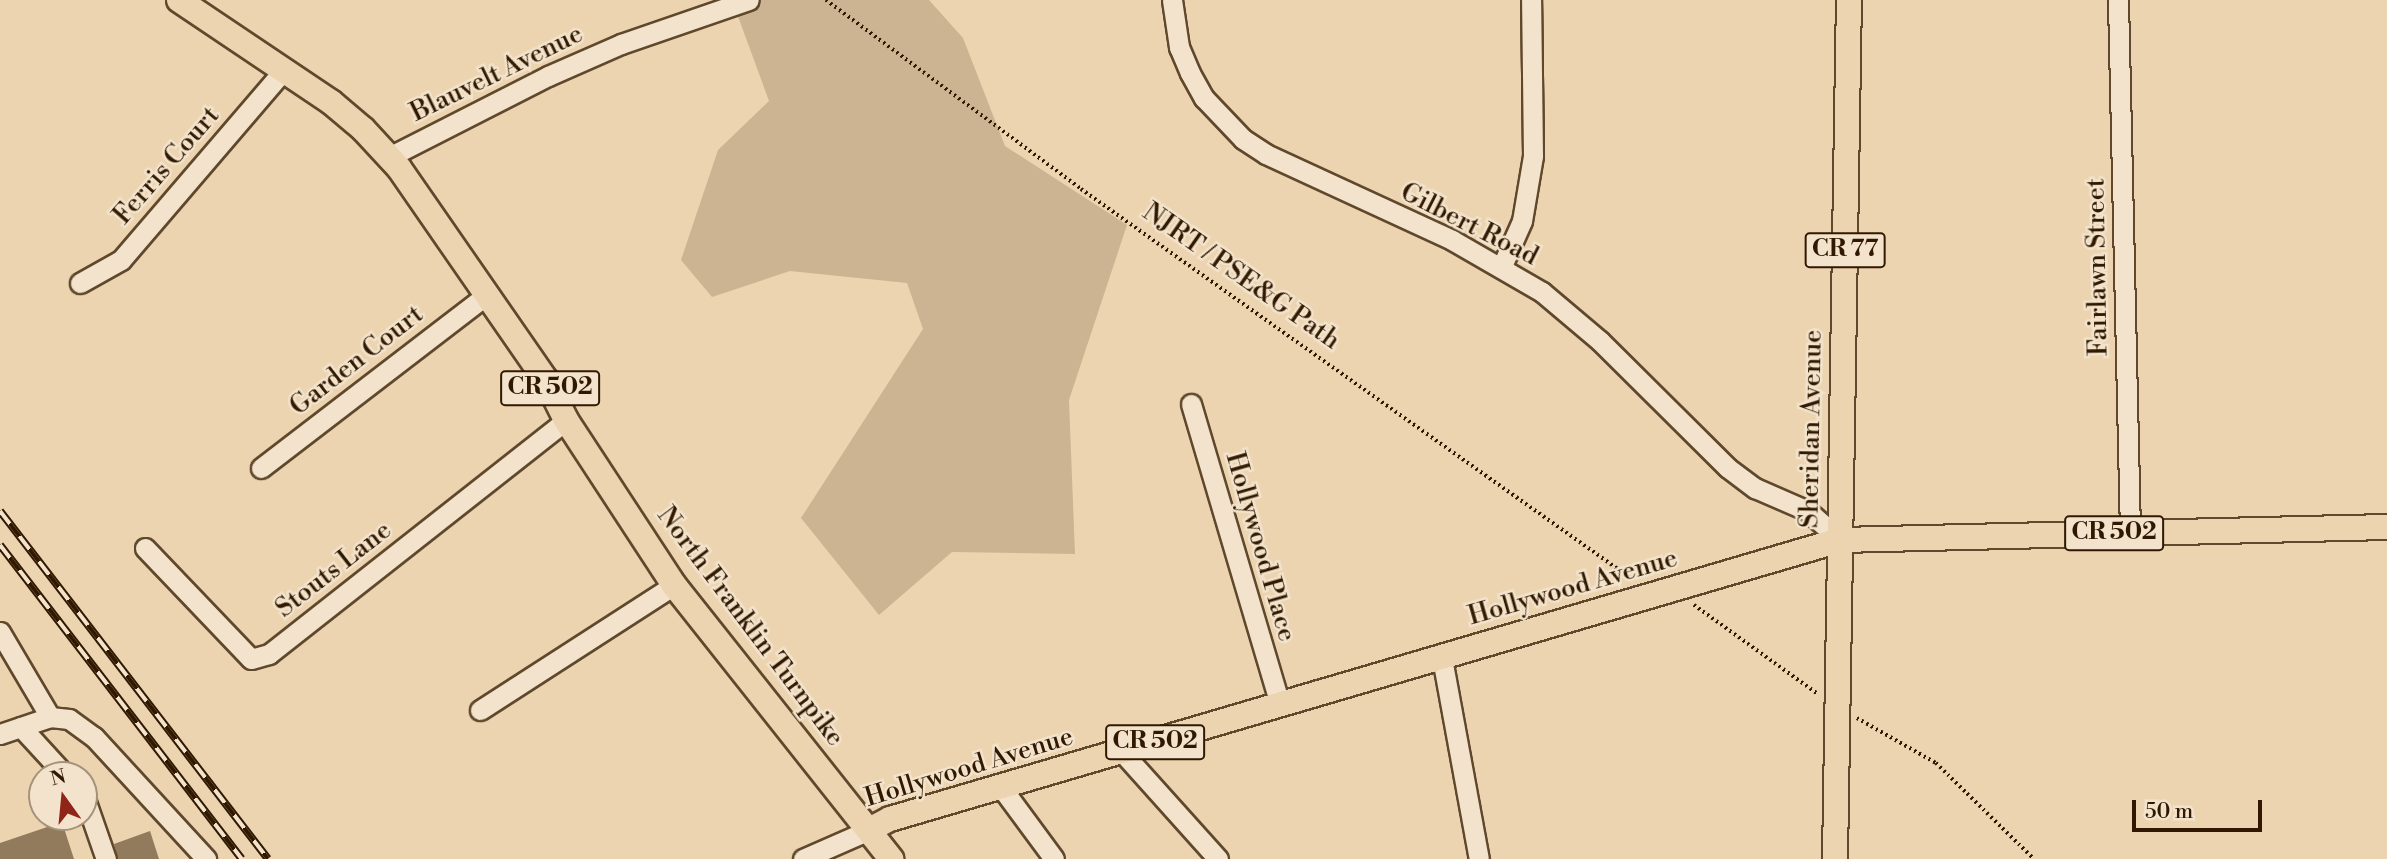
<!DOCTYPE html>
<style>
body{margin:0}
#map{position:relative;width:2387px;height:859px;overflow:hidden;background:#ecd4b0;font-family:"Libre Bodoni",serif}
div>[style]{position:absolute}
.green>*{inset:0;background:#ccb492}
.building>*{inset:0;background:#927a5c}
.path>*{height:3.5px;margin-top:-1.75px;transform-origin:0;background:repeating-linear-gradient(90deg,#301900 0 2px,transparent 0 5.5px)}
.roads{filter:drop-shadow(2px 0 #5f482c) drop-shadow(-2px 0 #5f482c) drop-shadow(0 2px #5f482c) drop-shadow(0 -2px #5f482c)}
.minor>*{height:19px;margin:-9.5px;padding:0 9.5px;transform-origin:9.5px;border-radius:9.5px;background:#f3e3cc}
.major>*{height:24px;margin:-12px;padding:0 12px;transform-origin:12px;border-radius:12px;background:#ecd4b0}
.rail>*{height:8px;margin-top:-4px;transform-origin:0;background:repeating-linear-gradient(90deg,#f3e3cc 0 16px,#301900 0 32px);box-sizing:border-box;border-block:2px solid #301900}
span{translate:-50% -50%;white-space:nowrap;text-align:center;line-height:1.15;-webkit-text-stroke:5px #f3e3cc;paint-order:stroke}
.shield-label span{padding:2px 5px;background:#f3e3cc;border:2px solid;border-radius:5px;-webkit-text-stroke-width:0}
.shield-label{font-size:24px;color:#301900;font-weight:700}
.street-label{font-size:26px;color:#301900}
.north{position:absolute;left:28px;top:761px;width:70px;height:70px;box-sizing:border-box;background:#f3e3cc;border:2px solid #a5927a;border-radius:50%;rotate:345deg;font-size:19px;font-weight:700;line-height:28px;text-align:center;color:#301900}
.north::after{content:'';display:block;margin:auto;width:24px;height:32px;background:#8f2418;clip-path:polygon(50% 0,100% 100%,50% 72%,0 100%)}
.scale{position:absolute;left:2132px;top:800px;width:130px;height:32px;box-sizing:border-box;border:4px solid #301900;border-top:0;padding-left:9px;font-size:21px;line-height:24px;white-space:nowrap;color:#301900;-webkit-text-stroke:5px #f3e3cc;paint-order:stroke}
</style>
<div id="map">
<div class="green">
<div style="clip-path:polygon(732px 0,929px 0,963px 38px,1005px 146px,1127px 225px,1069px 400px,1075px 554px,952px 552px,879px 615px,801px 518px,923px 329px,907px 283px,790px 271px,712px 297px,681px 260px,718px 150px,769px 101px)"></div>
</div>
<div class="building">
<div style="clip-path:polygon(62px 822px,74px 859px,0 859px,0 843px)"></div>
<div style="clip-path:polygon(150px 831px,159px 859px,118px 859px,114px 844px)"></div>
</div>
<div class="path">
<div style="left:826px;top:0;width:317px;rotate:36.5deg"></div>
<div style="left:1081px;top:189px;width:675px;rotate:35.29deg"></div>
<div style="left:1694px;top:605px;width:153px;rotate:35.7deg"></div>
<div style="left:1857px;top:718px;width:91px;rotate:29.7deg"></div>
<div style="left:1936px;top:763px;width:137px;rotate:44.4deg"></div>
</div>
<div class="roads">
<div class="minor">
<div style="left:1172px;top:0;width:48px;rotate:81.5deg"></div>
<div style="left:1179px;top:47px;width:28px;rotate:67deg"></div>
<div style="left:1190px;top:73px;width:29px;rotate:61deg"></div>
<div style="left:1204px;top:98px;width:57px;rotate:46.4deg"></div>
<div style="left:1243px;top:139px;width:27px;rotate:33deg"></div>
<div style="left:1266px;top:154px;width:205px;rotate:24.8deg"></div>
<div style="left:1452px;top:240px;width:104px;rotate:30deg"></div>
<div style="left:1542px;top:292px;width:76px;rotate:40.2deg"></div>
<div style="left:1600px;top:341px;width:180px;rotate:44.8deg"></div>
<div style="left:1728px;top:468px;width:34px;rotate:37deg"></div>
<div style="left:1755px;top:488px;width:58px;rotate:23.5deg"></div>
<div style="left:1808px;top:511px;width:43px;rotate:42.2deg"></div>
<div style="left:2118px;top:0;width:532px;rotate:88.71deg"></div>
<div style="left:389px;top:157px;width:178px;rotate:-27deg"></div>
<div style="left:548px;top:76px;width:80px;rotate:-23.7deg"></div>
<div style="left:621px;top:44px;width:135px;rotate:-19deg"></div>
<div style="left:1502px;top:266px;width:49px;rotate:-66deg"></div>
<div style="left:1522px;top:221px;width:66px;rotate:-80.4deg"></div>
<div style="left:1533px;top:156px;width:156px;rotate:-90.7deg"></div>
<div style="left:80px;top:283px;width:47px;rotate:-29.3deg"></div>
<div style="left:121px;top:260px;width:250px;rotate:-49.4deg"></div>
<div style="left:1191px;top:404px;width:314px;rotate:73.5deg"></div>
<div style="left:261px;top:468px;width:282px;rotate:-37.5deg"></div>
<div style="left:145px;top:548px;width:153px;rotate:46.3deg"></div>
<div style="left:251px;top:659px;width:19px;rotate:-16deg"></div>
<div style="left:269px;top:654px;width:378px;rotate:-38.2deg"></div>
<div style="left:0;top:632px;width:99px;rotate:59.5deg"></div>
<div style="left:1442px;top:658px;width:204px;rotate:79.6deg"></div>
<div style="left:480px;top:710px;width:231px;rotate:-32.8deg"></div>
<div style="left:21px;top:727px;width:65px;rotate:47.5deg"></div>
<div style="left:0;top:734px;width:53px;rotate:-18.8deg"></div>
<div style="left:50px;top:717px;width:19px;rotate:6deg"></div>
<div style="left:69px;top:719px;width:31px;rotate:36deg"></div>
<div style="left:94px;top:737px;width:166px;rotate:47.4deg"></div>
<div style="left:1122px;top:752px;width:144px;rotate:48.1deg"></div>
<div style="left:1001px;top:787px;width:89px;rotate:53.6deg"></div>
<div style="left:84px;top:796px;width:67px;rotate:70.8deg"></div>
<div style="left:803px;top:859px;width:72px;rotate:-23.7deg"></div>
</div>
<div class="major">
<div style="left:179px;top:0;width:183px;rotate:33.9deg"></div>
<div style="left:331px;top:102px;width:42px;rotate:40.2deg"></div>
<div style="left:363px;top:129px;width:53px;rotate:47.3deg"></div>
<div style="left:399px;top:168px;width:258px;rotate:55.3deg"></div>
<div style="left:546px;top:380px;width:45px;rotate:63.4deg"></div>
<div style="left:566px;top:420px;width:197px;rotate:56.8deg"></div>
<div style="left:674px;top:585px;width:350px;rotate:51.6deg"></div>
<div style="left:869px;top:830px;width:24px;rotate:-28deg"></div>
<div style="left:890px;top:819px;width:990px;rotate:-16.37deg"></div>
<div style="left:1840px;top:540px;width:547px;rotate:-1.36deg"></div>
<div style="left:1835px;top:859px;width:859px;rotate:-89.07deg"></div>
</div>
</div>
<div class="rail">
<div style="left:0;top:511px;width:439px;rotate:52.4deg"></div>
<div style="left:0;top:545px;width:396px;rotate:52.4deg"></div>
</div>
<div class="shield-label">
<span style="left:1845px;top:250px">CR 77</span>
<span style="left:550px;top:388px">CR 502</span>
<span style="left:2114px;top:533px">CR 502</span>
<span style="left:1155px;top:742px">CR 502</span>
</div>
<div class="street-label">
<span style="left:497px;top:74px;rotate:-26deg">Blauvelt Avenue</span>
<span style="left:167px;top:166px;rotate:-49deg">Ferris Court</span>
<span style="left:1469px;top:225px;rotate:27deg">Gilbert Road</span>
<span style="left:2098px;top:267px;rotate:-91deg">Fairlawn Street</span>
<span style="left:1241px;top:277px;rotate:35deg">NJRT / PSE&amp;G Path</span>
<span style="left:357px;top:361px;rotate:-38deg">Garden Court</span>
<span style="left:1812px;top:429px;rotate:-89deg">Sheridan Avenue</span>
<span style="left:1260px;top:547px;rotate:74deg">Hollywood Place</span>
<span style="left:334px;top:570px;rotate:-38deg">Stouts Lane</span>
<span style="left:1573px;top:588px;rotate:-16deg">Hollywood Avenue</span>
<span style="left:750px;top:627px;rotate:53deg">North Franklin Turnpike</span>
<span style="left:969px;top:768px;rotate:-17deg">Hollywood Avenue</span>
</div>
<div class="north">N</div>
<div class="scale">50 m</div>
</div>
